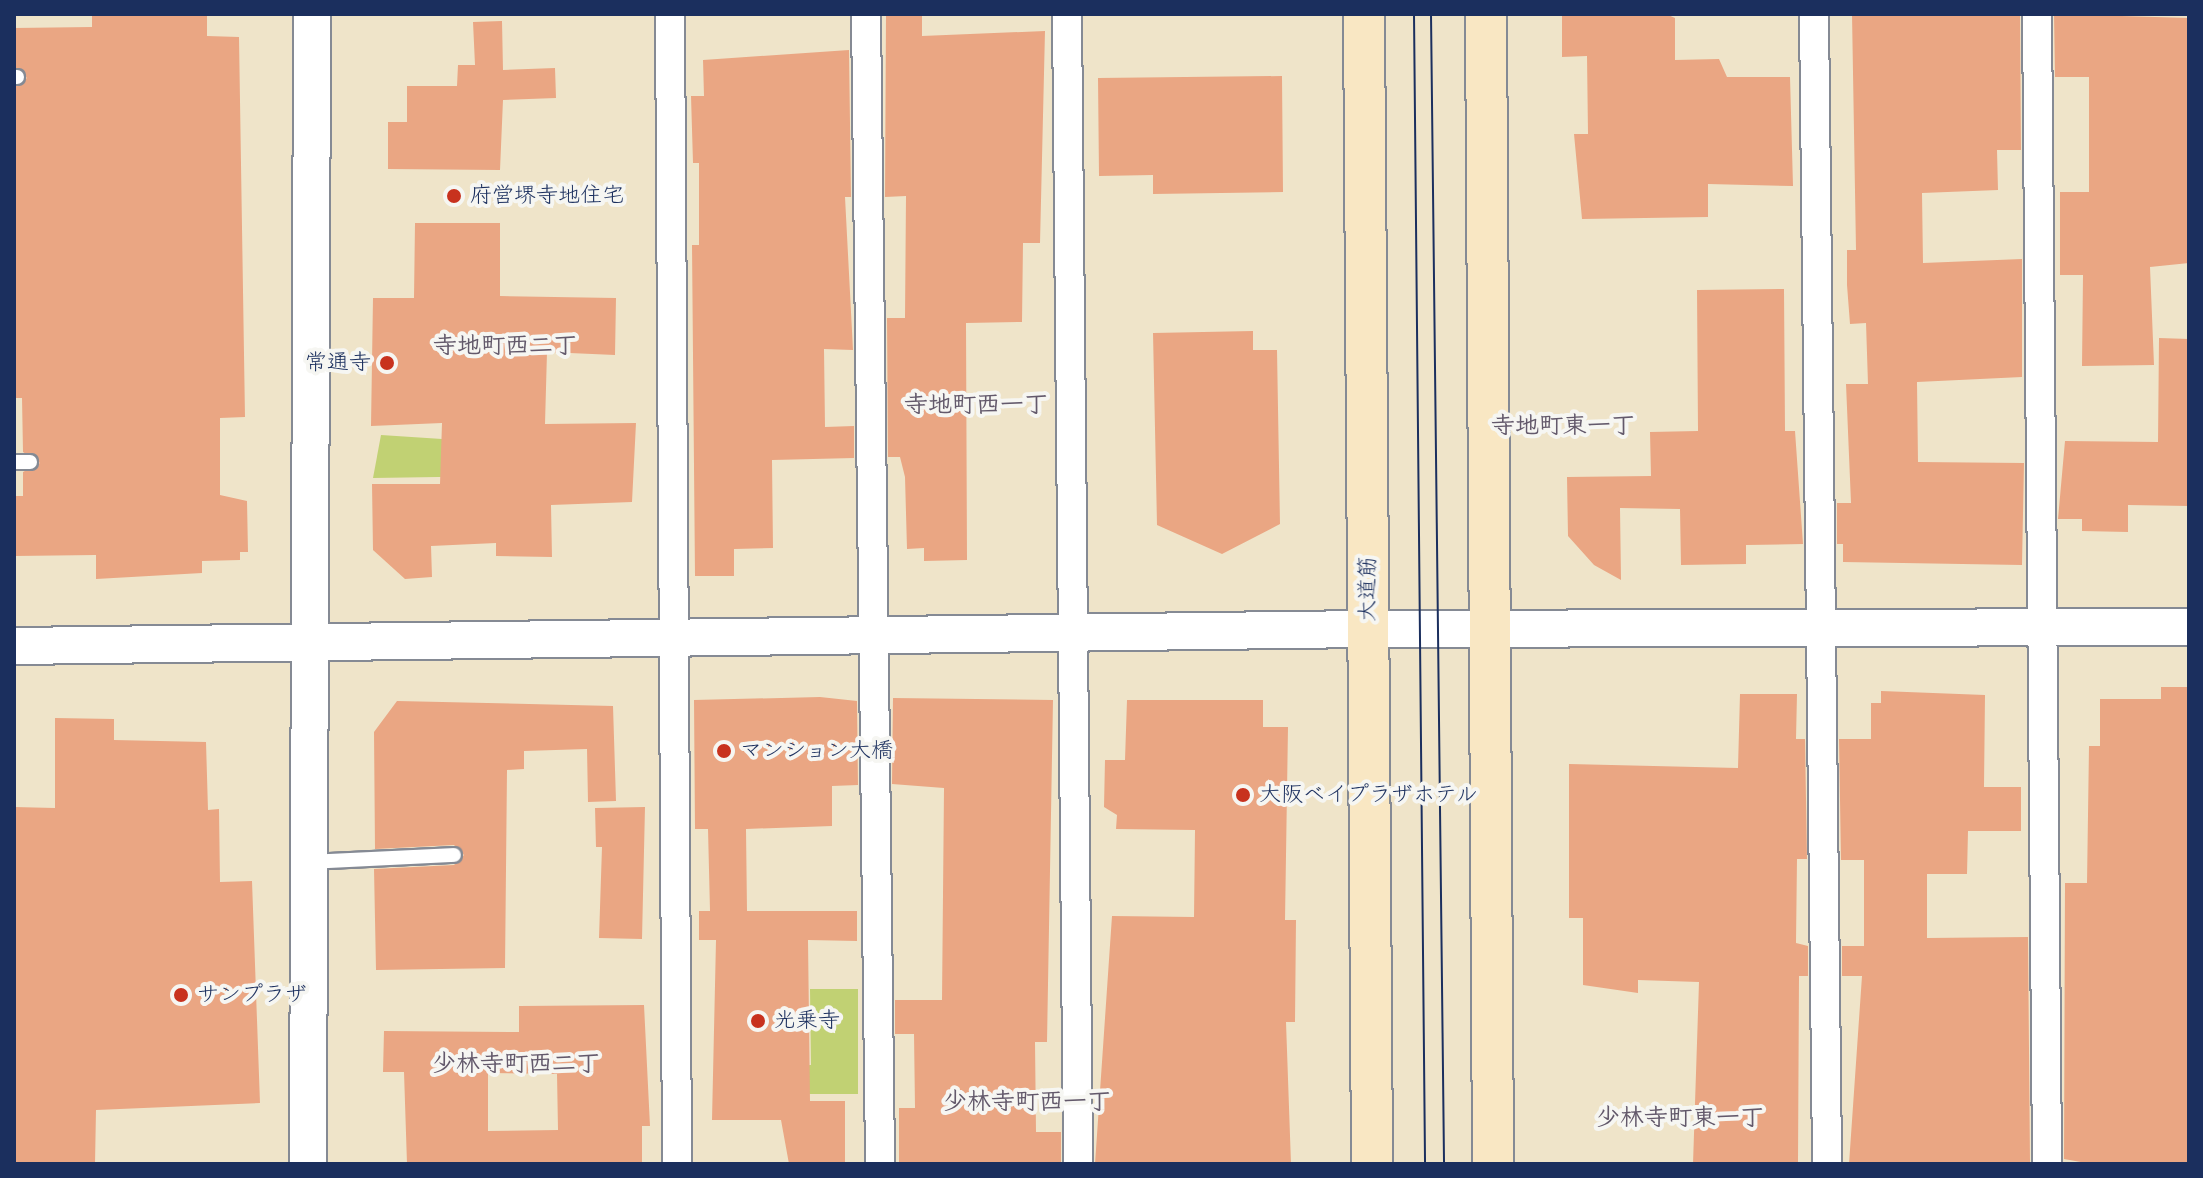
<!DOCTYPE html>
<meta charset="utf-8">
<style>
body{margin:0}
#map{position:relative;width:2203px;height:1178px;overflow:hidden;background:#efe4c9;font-family:"Comic Neue","Klee One",sans-serif}
div>[style]{position:absolute}
.green>*{inset:0;background:#c1d173}
.building>*{inset:0;background:#eaa683}
.roads{filter:drop-shadow(2px 0 #858a94) drop-shadow(-2px 0 #858a94) drop-shadow(0 2px #858a94) drop-shadow(0 -2px #858a94)}
.service>*{height:14px;margin:-7px;padding:0 7px;transform-origin:7px;border-radius:7px;background:#fff}
.minor>*{height:28px;margin:-14px;padding:0 14px;transform-origin:14px;border-radius:14px;background:#fff}
.tertiary>*{height:36px;margin:-18px;padding:0 18px;transform-origin:18px;border-radius:18px;background:#fff}
.secondary>*{height:40px;margin:-20px;padding:0 20px;transform-origin:20px;border-radius:20px;background:#f9e7c3}
.tram>*{height:2px;margin:-1px;padding:0 1px;transform-origin:1px;border-radius:1px;background:#1b2f5e}
.dots>*{width:22px;height:22px;translate:-50% -50%;box-sizing:border-box;border:4px solid #f6f6f2;border-radius:50%}
span{translate:-50% -50%;white-space:nowrap;text-align:center;line-height:1.15;-webkit-text-stroke:8px #f6f6f2;paint-order:stroke}
.poi-label{font-size:22px;color:#1b2f5e}
.left{translate:0 -50%;text-align:left}
.right{translate:-100% -50%;text-align:right}
.street-label{font-size:22px;color:#1b2f5e}
.neighbourhood-label{font-size:24px;color:#63596b;font-weight:700}
.frame{position:absolute;inset:0;border:16px solid #1b2f5e;pointer-events:none}
</style>
<div id="map">
<div class="green">
<div style="clip-path:polygon(381px 435px,503px 443px,503px 476px,373px 478px)"></div>
<div style="clip-path:polygon(810px 989px,858px 989px,858px 1094px,783px 1094px,783px 1066px,811px 1065px)"></div>
</div>
<div class="building">
<div style="clip-path:polygon(92px 14px,207px 14px,207px 36px,239px 37px,245px 417px,220px 418px,220px 495px,247px 501px,248px 552px,240px 552px,240px 560px,202px 561px,202px 573px,96px 579px,96px 555px,14px 556px,14px 496px,23px 496px,23px 472px,40px 463px,23px 452px,22px 398px,14px 398px,14px 87px,27px 78px,14px 67px,14px 28px,92px 27px)"></div>
<div style="clip-path:polygon(886px 14px,922px 14px,922px 36px,1045px 31px,1040px 243px,1023px 243px,1022px 322px,966px 323px,967px 560px,924px 561px,924px 548px,907px 549px,905px 477px,900px 457px,888px 457px,887px 318px,905px 318px,906px 196px,885px 197px)"></div>
<div style="clip-path:polygon(1562px 14px,1666px 14px,1675px 18px,1675px 60px,1719px 59px,1727px 77px,1790px 77px,1793px 186px,1708px 184px,1708px 217px,1582px 219px,1574px 134px,1588px 134px,1587px 56px,1562px 57px)"></div>
<div style="clip-path:polygon(1852px 14px,2020px 14px,2021px 150px,1997px 150px,1998px 190px,1922px 193px,1923px 263px,2022px 259px,2022px 377px,1917px 382px,1918px 462px,2024px 463px,2022px 565px,1843px 562px,1843px 544px,1837px 544px,1837px 503px,1851px 503px,1846px 384px,1868px 384px,1866px 323px,1850px 324px,1847px 285px,1847px 250px,1856px 250px)"></div>
<div style="clip-path:polygon(2054px 14px,2189px 18px,2189px 263px,2150px 267px,2154px 365px,2082px 366px,2083px 275px,2060px 275px,2060px 192px,2089px 192px,2089px 77px,2055px 77px)"></div>
<div style="clip-path:polygon(502px 21px,503px 70px,555px 68px,556px 98px,503px 100px,500px 170px,388px 169px,388px 122px,407px 122px,407px 86px,457px 86px,458px 65px,475px 65px,473px 22px)"></div>
<div style="clip-path:polygon(849px 50px,851px 197px,845px 197px,853px 350px,824px 349px,825px 427px,854px 426px,854px 458px,772px 460px,773px 548px,734px 549px,734px 576px,695px 576px,692px 245px,699px 245px,699px 163px,693px 163px,691px 96px,704px 96px,703px 60px)"></div>
<div style="clip-path:polygon(1282px 76px,1283px 192px,1153px 194px,1153px 175px,1099px 176px,1098px 78px)"></div>
<div style="clip-path:polygon(415px 223px,500px 223px,500px 296px,616px 298px,615px 355px,547px 352px,545px 424px,636px 423px,632px 502px,551px 505px,552px 557px,496px 556px,496px 543px,431px 546px,432px 577px,405px 579px,373px 550px,372px 484px,440px 484px,442px 423px,371px 426px,373px 298px,414px 298px)"></div>
<div style="clip-path:polygon(1784px 289px,1785px 431px,1795px 431px,1803px 544px,1746px 545px,1746px 564px,1681px 565px,1680px 509px,1620px 508px,1621px 580px,1594px 565px,1568px 536px,1567px 477px,1651px 476px,1650px 432px,1698px 431px,1697px 290px)"></div>
<div style="clip-path:polygon(1253px 331px,1253px 350px,1277px 350px,1280px 524px,1222px 554px,1157px 525px,1153px 333px)"></div>
<div style="clip-path:polygon(2159px 338px,2189px 339px,2189px 506px,2128px 505px,2128px 532px,2082px 531px,2082px 519px,2058px 519px,2065px 441px,2158px 442px)"></div>
<div style="clip-path:polygon(2161px 687px,2189px 687px,2189px 1164px,2092px 1164px,2064px 1159px,2065px 883px,2087px 883px,2089px 746px,2100px 746px,2100px 699px,2161px 699px)"></div>
<div style="clip-path:polygon(1881px 691px,1985px 695px,1984px 787px,2021px 787px,2021px 831px,1968px 831px,1967px 874px,1927px 874px,1927px 938px,2028px 937px,2030px 1162px,1849px 1164px,1862px 976px,1842px 976px,1842px 946px,1864px 946px,1864px 860px,1841px 860px,1839px 739px,1871px 739px,1871px 703px,1881px 703px)"></div>
<div style="clip-path:polygon(1740px 694px,1797px 694px,1796px 739px,1805px 739px,1807px 859px,1797px 859px,1796px 943px,1808px 946px,1808px 976px,1799px 976px,1798px 1164px,1693px 1164px,1699px 982px,1638px 980px,1638px 993px,1583px 985px,1583px 918px,1569px 918px,1569px 764px,1738px 768px)"></div>
<div style="clip-path:polygon(820px 697px,857px 701px,858px 785px,832px 786px,832px 826px,746px 829px,747px 911px,857px 911px,857px 941px,808px 940px,810px 1101px,845px 1101px,845px 1164px,789px 1164px,781px 1120px,712px 1120px,716px 940px,699px 940px,699px 911px,710px 911px,708px 829px,695px 829px,694px 700px)"></div>
<div style="clip-path:polygon(893px 698px,1053px 700px,1047px 1042px,1035px 1042px,1036px 1132px,1061px 1132px,1061px 1164px,899px 1164px,899px 1108px,915px 1108px,914px 1034px,895px 1034px,895px 1000px,942px 1000px,944px 788px,892px 784px)"></div>
<div style="clip-path:polygon(1127px 700px,1263px 700px,1263px 727px,1288px 727px,1285px 920px,1296px 920px,1295px 1022px,1286px 1022px,1291px 1164px,1095px 1164px,1112px 916px,1194px 917px,1195px 830px,1116px 829px,1117px 815px,1104px 807px,1105px 760px,1125px 760px)"></div>
<div style="clip-path:polygon(397px 701px,613px 706px,616px 801px,588px 802px,587px 749px,524px 751px,524px 769px,507px 770px,505px 968px,376px 970px,374px 869px,454px 865px,464px 855px,454px 845px,375px 849px,374px 732px)"></div>
<div style="clip-path:polygon(55px 718px,114px 719px,114px 740px,206px 742px,208px 810px,219px 809px,220px 882px,252px 881px,260px 1103px,96px 1110px,95px 1164px,14px 1164px,14px 807px,55px 808px)"></div>
<div style="clip-path:polygon(645px 807px,642px 939px,599px 938px,602px 847px,596px 847px,595px 808px)"></div>
<div style="clip-path:polygon(evenodd,644px 1005px,650px 1126px,642px 1126px,642px 1164px,407px 1164px,404px 1072px,383px 1072px,384px 1031px,519px 1032px,519px 1006px,644px 1005px,488px 1073px,557px 1074px,558px 1130px,488px 1131px,488px 1073px)"></div>
</div>
<div class="roads">
<div class="service">
<div style="left:14px;top:77px;width:3px"></div>
<div style="left:14px;top:462px;width:16px"></div>
<div style="left:310px;top:862px;width:144px;rotate:-2.8deg"></div>
</div>
<div class="minor">
<div style="left:670px;top:14px;width:1150px;rotate:89.65deg"></div>
<div style="left:866px;top:14px;width:1150px;rotate:89.3deg"></div>
<div style="left:1067px;top:14px;width:1150px;rotate:89.45deg"></div>
<div style="left:1814px;top:14px;width:1150px;rotate:89.35deg"></div>
<div style="left:2037px;top:14px;width:1150px;rotate:89.5deg"></div>
</div>
<div class="tertiary">
<div style="left:14px;top:646px;width:1355px;rotate:-0.72deg"></div>
<div style="left:1369px;top:629px;width:820px;rotate:-0.14deg"></div>
<div style="left:308px;top:1164px;width:1150px;rotate:-89.8deg"></div>
</div>
<div class="secondary">
<div style="left:1364px;top:14px;width:1150px;rotate:89.6deg"></div>
<div style="left:1486px;top:14px;width:1150px;rotate:89.65deg"></div>
</div>
</div>
<div class="tram">
<div style="left:1414px;top:14px;width:1150px;rotate:89.45deg"></div>
<div style="left:1431px;top:14px;width:1150px;rotate:89.35deg"></div>
</div>
<div class="dots">
<div style="left:454px;top:196px;background:#c8321e"></div>
<div style="left:387px;top:363px;background:#c8321e"></div>
<div style="left:724px;top:751px;background:#c8321e"></div>
<div style="left:1243px;top:795px;background:#c8321e"></div>
<div style="left:181px;top:995px;background:#c8321e"></div>
<div style="left:758px;top:1021px;background:#c8321e"></div>
</div>
<div class="poi-label">
<span class="left" style="left:470px;top:196px">府営堺寺地住宅</span>
<span class="right" style="left:371px;top:363px">常通寺</span>
<span class="left" style="left:740px;top:751px">マンション大橋</span>
<span class="left" style="left:1259px;top:795px">大阪ベイプラザホテル</span>
<span class="left" style="left:197px;top:995px">サンプラザ</span>
<span class="left" style="left:774px;top:1021px">光乗寺</span>
</div>
<div class="street-label">
<span style="left:1368px;top:589px;rotate:-90deg">大道筋</span>
</div>
<div class="neighbourhood-label">
<span style="left:505px;top:346px">寺地町西二丁</span>
<span style="left:976px;top:405px">寺地町西一丁</span>
<span style="left:1563px;top:426px">寺地町東一丁</span>
<span style="left:516px;top:1064px">少林寺町西二丁</span>
<span style="left:1027px;top:1102px">少林寺町西一丁</span>
<span style="left:1680px;top:1118px">少林寺町東一丁</span>
</div>
<div class="frame"></div>
</div>
